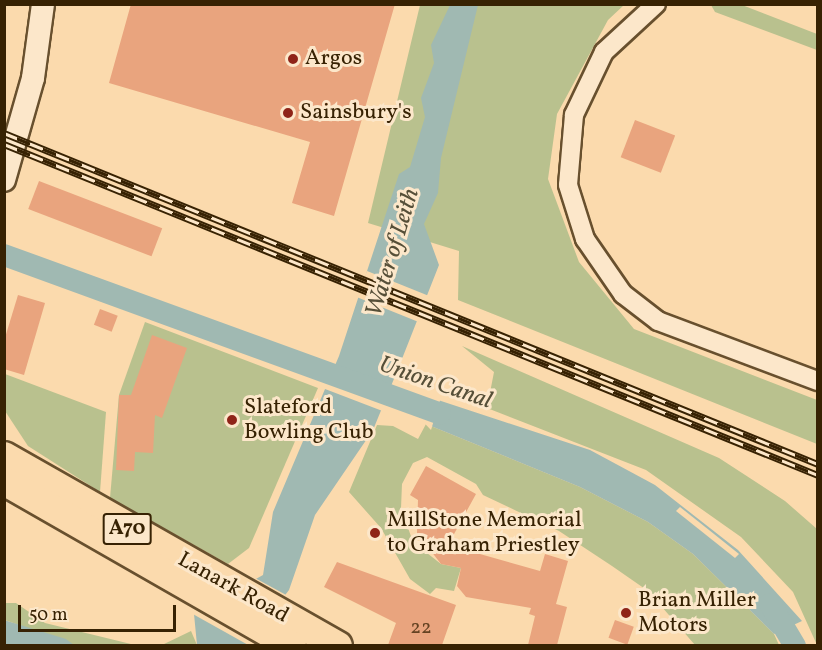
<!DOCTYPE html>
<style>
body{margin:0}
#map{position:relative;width:822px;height:650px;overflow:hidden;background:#fbdaad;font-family:Vollkorn,serif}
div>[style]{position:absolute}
.green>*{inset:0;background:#b9c18e}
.water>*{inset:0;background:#a0b9b2}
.pier>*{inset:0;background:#fbdaad;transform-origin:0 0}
.canal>*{height:22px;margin:-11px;padding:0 11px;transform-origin:11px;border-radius:11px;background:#a0b9b2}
.building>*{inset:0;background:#e9a47e;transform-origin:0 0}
.roads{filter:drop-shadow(2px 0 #68502e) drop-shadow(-2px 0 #68502e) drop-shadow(0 2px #68502e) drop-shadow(0 -2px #68502e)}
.minor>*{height:18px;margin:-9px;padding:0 9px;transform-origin:9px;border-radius:9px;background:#fce7ca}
.tertiary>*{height:22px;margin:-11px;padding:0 11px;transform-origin:11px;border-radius:11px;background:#fce7ca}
.primary>*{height:28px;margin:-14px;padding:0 14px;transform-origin:14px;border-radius:14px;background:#fbdaad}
.rail>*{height:7px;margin-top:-3.5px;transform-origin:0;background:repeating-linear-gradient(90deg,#fce7ca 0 14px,#372203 0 28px);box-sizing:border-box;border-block:2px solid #372203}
.dots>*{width:16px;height:16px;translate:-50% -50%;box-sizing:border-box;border:3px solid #fce7ca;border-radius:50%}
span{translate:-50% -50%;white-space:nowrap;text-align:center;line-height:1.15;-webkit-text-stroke:6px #fce7ca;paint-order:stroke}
.number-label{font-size:20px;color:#644222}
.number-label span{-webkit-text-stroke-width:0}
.shield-label span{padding:2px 4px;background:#fce7ca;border:2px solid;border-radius:4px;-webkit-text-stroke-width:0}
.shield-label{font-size:21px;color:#372203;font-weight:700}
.poi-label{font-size:22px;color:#372203}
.left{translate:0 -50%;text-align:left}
.street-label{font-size:22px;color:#372203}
.water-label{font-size:24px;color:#564f38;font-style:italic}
.frame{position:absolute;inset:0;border:6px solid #372203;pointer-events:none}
.scale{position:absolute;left:18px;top:605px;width:158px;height:27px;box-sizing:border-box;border:3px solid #372203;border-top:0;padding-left:8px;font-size:18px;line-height:21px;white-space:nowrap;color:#372203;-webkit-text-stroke:4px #fce7ca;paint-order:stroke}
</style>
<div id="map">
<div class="green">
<div style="clip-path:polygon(420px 5px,624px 5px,608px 20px,557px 114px,548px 179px,579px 262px,634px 329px,817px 400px,817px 444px,458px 300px,459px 251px,368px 223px)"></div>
<div style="clip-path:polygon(711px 5px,742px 5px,817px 34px,817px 50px,715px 12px)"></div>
<div style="clip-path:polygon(145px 322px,318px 388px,249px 548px,228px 564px,110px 498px,119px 395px)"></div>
<div style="clip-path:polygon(462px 346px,719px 458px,785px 501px,817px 529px,817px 645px,793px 592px,741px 537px,646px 470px,487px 408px,494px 372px)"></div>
<div style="clip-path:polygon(5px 374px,106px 412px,100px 492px,28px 446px,5px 411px)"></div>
<div style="clip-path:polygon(426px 424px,580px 487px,648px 522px,693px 554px,774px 634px,779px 645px,695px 645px,648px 591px,612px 566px,559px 531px,483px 495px,476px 484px,427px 457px,413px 463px,402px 484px,401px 508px,413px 542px,441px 564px,461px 568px,454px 591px,436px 588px,430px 594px,410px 579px,381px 528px,349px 492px,377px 425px,393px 426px,418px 439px)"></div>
<div style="clip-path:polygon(4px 603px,16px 603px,45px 623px,135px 645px,74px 645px,5px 620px)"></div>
<div style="clip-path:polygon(191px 631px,197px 645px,162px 645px)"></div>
</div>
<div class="water">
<div style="clip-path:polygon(450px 5px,478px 5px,441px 158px,438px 193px,424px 224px,439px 265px,398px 369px,373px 430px,315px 515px,289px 590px,247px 645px,197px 645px,194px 614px,263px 575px,273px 512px,339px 356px,399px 174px,410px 167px,425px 117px,421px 98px,434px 63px,431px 45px)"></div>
<div style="clip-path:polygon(435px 399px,590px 450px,655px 485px,738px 550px,802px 621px,774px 634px,693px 554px,648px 522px,580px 487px,426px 424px)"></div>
<div style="clip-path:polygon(4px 620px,66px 639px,74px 645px,5px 645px)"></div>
</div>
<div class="pier">
<div style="left:367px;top:271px;width:67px;height:28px;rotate:22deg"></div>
<div style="left:332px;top:367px;width:65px;height:23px;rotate:21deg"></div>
<div style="clip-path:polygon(424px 397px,441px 397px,431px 430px,408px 406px)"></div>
<div style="clip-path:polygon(680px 507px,709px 530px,739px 554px,735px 558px,676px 511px)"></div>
<div style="clip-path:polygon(253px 577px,288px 596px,250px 646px,191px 613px)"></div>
</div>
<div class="canal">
<div style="left:4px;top:255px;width:464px;rotate:20deg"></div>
<div style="left:770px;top:604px;width:49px;rotate:59.2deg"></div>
</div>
<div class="building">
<div style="clip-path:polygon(131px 4px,395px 4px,334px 216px,292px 203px,310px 142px,109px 83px)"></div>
<div style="left:635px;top:120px;width:43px;height:40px;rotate:21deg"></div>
<div style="left:39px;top:181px;width:132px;height:30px;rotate:21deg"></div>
<div style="clip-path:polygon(18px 295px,45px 303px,24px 375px,4px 369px,4px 341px)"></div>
<div style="left:100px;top:309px;width:19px;height:17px;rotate:21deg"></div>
<div style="clip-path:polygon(152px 335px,187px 348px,162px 418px,155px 415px,153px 453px,135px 452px,134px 471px,116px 470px,119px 395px,131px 395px)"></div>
<div style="clip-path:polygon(426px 466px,476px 494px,448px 545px,540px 571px,545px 554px,568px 561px,556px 604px,567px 607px,557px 645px,528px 645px,535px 616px,529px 614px,531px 608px,466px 597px,457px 586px,461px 568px,441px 564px,417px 533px,418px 500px,410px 495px)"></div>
<div style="clip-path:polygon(337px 562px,456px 605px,442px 645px,388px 645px,396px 623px,324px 587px)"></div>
<div style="left:615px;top:620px;width:20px;height:19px;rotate:20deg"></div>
</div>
<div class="roads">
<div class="minor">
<div style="left:656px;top:4px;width:71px;rotate:137.3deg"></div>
<div style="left:604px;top:52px;width:70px;rotate:115.5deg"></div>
<div style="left:574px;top:115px;width:70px;rotate:94.9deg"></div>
<div style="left:568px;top:185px;width:57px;rotate:72.5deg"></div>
<div style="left:585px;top:239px;width:67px;rotate:55.4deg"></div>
<div style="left:623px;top:294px;width:44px;rotate:37.6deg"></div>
<div style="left:658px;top:321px;width:171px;rotate:20.6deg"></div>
</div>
<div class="tertiary">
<div style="left:4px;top:180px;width:106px;rotate:-74.1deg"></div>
<div style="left:33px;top:78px;width:75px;rotate:-82.3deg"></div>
</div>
<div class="primary">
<div style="left:4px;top:456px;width:384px;rotate:29.6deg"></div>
<div style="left:4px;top:481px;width:332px;rotate:29.8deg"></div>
</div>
</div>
<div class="rail">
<div style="left:4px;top:133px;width:879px;rotate:22.13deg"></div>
<div style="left:4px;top:144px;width:879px;rotate:22.13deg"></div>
</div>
<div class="dots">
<div style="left:293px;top:59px;background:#8f2418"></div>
<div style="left:288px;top:113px;background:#8f2418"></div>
<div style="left:232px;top:420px;background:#8f2418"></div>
<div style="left:375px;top:533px;background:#8f2418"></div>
<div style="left:626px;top:613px;background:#8f2418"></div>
</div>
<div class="number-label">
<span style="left:421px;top:628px">22</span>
</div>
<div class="shield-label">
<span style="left:127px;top:529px">A70</span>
</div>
<div class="poi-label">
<span class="left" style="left:305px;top:59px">Argos</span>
<span class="left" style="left:300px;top:113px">Sainsbury's</span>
<span class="left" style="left:244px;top:420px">Slateford<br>Bowling Club</span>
<span class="left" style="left:387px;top:533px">MillStone Memorial<br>to Graham Priestley</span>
<span class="left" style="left:638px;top:613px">Brian Miller<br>Motors</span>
</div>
<div class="street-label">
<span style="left:233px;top:588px;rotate:29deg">Lanark Road</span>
</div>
<div class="water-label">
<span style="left:394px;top:253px;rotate:-73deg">Water of Leith</span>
<span style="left:435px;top:384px;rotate:19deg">Union Canal</span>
</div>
<div class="frame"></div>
<div class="scale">50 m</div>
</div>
